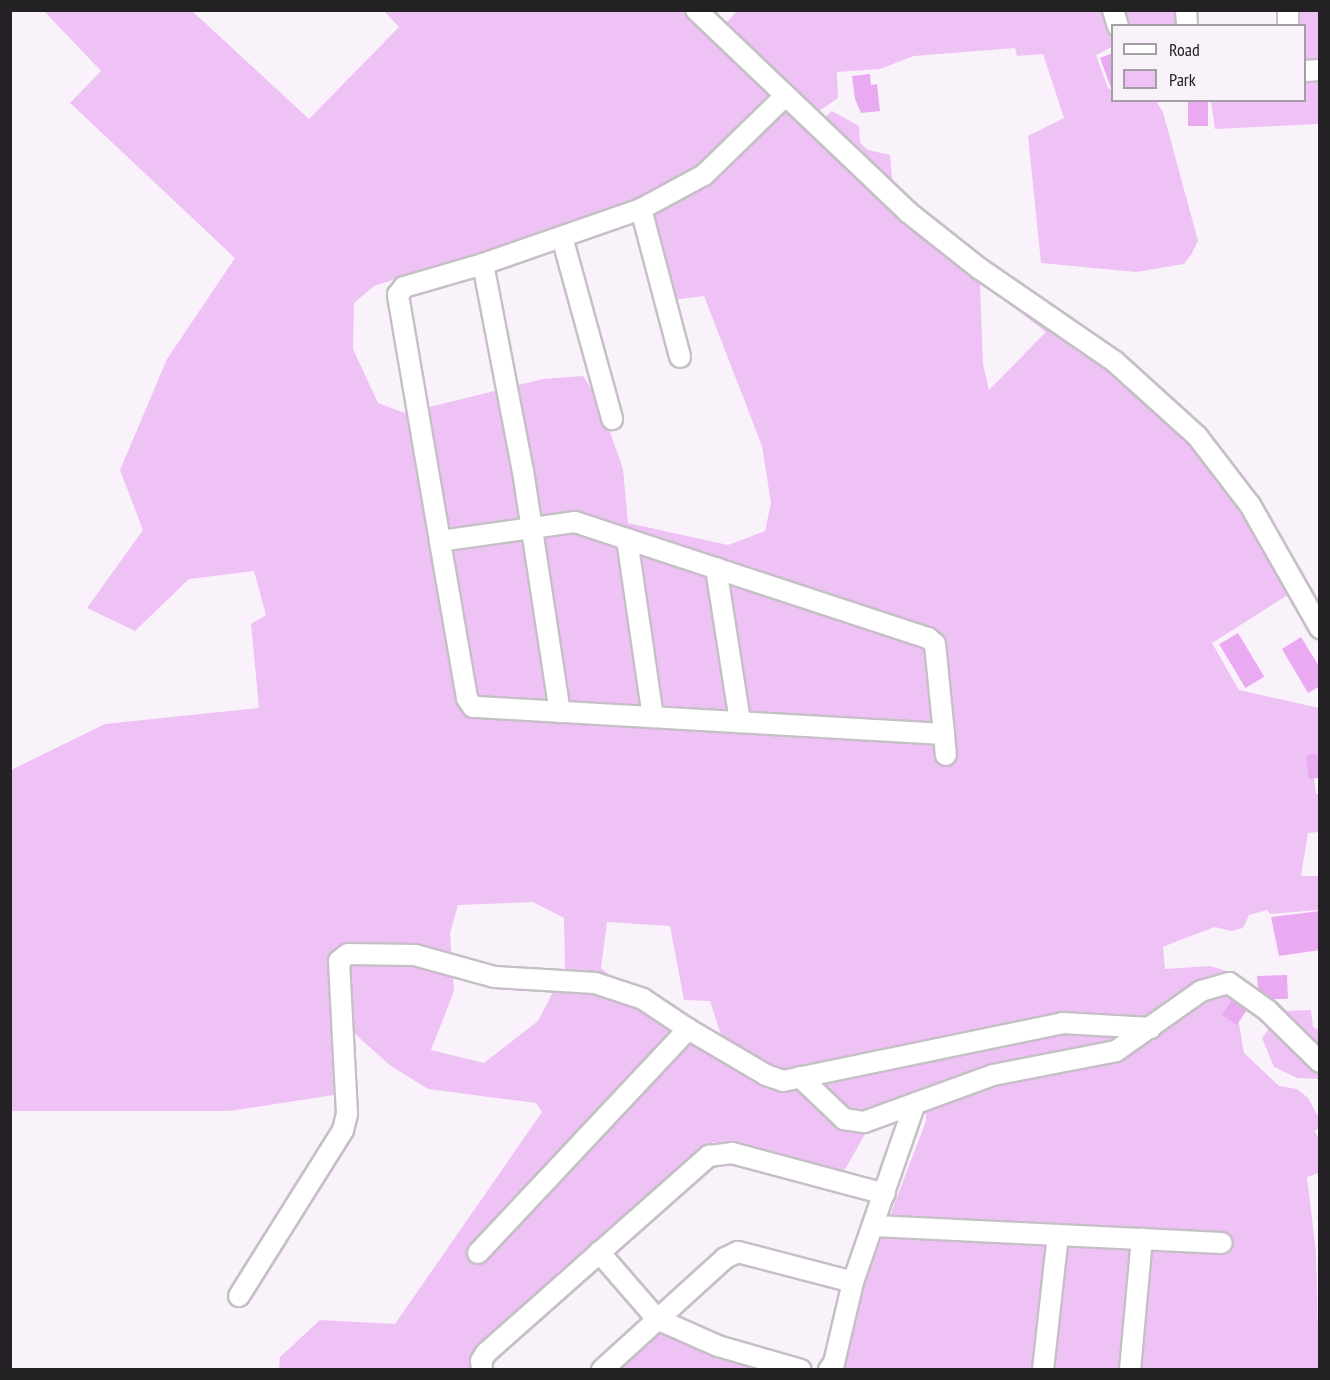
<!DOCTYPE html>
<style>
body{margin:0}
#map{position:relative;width:1330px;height:1380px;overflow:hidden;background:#faf2fb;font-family:"PT Sans Narrow",sans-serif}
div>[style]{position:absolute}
.green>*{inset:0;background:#efc2f5}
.building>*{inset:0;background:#e9aaf2;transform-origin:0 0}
.roads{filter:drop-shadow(2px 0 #c6bfc7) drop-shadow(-2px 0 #c6bfc7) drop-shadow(0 2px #c6bfc7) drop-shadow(0 -2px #c6bfc7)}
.minor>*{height:20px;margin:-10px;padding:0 10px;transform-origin:10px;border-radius:10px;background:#fff}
span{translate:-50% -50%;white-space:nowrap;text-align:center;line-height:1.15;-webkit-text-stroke:5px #faf2fb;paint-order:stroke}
.frame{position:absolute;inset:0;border:12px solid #242125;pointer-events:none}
.legend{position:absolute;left:1111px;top:24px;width:195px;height:78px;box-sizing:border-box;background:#faf2fb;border:2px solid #a49ea5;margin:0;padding:8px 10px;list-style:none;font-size:18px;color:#242125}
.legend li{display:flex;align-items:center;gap:12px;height:30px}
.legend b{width:30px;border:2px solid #a49ea5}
</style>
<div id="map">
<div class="green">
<div style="clip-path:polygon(738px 10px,1182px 11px,1183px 25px,1112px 26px,1112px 47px,1096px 55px,1108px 88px,1112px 90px,1112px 100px,1156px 101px,1163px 112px,1198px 241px,1191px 255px,1184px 264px,1136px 272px,1041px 263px,1028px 136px,1064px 118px,1043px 54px,1017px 56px,1015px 48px,914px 56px,880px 69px,837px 72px,838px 98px,815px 114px,726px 23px)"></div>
<div style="clip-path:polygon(evenodd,44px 11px,192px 11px,309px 119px,399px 27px,384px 11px,686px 11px,800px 122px,976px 276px,980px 283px,983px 364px,989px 390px,1046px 332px,1000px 297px,1004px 295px,1118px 375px,1224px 474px,1291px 593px,1212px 643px,1239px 690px,1319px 708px,1319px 768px,1313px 769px,1316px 794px,1319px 794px,1319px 832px,1308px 833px,1301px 876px,1319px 876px,1319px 910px,1270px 914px,1267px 910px,1249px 915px,1243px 928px,1231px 931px,1215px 927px,1180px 940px,1163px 947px,1165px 969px,1210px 966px,1230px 972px,1244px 1053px,1279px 1086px,1297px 1089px,1308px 1098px,1319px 1118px,1319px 1128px,1315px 1131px,1319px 1140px,1319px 1173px,1307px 1177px,1316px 1252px,1319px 1369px,842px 1369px,852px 1315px,926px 1121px,925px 1091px,877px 1113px,843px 1173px,713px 1142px,582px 1257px,481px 1369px,279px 1369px,280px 1357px,320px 1320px,395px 1324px,542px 1112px,536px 1103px,428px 1089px,391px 1066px,337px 1018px,332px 1064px,334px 1095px,229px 1111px,11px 1111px,11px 770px,105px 724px,259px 708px,251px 624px,266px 615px,254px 571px,189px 579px,135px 631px,87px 608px,143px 530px,120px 470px,167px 359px,235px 258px,70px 103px,101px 71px,44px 11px,644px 200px,672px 300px,704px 296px,762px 446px,771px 503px,765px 531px,728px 545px,628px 523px,623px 469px,600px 403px,583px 376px,543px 379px,405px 413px,378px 403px,353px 349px,354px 303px,374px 286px,644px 200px,44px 11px,533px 902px,564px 918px,565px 969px,538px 1021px,484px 1063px,431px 1050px,454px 991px,450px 933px,458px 905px,533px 902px,44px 11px,607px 922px,670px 926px,684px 1000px,710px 1001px,721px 1035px,714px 1050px,635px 998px,601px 968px,607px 922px)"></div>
<div style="clip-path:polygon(1293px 11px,1319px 11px,1319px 124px,1215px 129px,1211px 101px,1304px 100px,1304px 26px,1293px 25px)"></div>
<div style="clip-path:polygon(832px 111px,859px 126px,860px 143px,868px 150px,890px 155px,893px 189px,822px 119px)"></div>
<div style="clip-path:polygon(1268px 1001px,1279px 1003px,1287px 1011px,1311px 1010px,1313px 1027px,1319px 1030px,1319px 1079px,1297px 1078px,1274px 1067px,1262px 1038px,1275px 1021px)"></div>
<div style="clip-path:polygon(658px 1334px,689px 1338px,783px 1370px,617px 1370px)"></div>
</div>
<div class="building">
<div style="clip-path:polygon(1113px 53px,1113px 88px,1111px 88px,1100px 58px)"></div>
<div style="clip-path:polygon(870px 74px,871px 85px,877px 84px,880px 111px,861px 113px,855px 99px,852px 76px)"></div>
<div style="left:1188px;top:100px;width:20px;height:26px"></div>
<div style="left:1238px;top:633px;width:51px;height:22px;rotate:59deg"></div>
<div style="clip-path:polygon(1301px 637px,1320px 668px,1320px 686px,1308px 693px,1282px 649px)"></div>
<div style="left:1317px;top:754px;width:24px;height:11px;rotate:83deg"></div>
<div style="clip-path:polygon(1320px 911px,1320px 950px,1279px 956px,1271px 917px)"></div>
<div style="clip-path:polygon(1287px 975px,1288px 999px,1273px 999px,1258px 989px,1257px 976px)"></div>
<div style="left:1232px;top:1000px;width:18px;height:18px;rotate:34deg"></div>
</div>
<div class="roads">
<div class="minor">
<div style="left:696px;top:10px;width:293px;rotate:43.6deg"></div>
<div style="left:908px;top:212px;width:92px;rotate:38.4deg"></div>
<div style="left:980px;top:269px;width:163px;rotate:34.5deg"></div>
<div style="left:1114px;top:361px;width:112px;rotate:42.1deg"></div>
<div style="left:1197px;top:436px;width:87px;rotate:52.5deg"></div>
<div style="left:1250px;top:505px;width:142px;rotate:60.4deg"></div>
<div style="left:1113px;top:10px;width:17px;rotate:73deg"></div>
<div style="left:1186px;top:10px;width:16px;rotate:86deg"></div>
<div style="left:1288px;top:26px;width:16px;rotate:-90deg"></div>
<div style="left:1304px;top:71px;width:16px;rotate:-4deg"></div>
<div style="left:641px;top:209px;width:153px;rotate:75.2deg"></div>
<div style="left:562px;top:237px;width:189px;rotate:74.6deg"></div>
<div style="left:483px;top:264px;width:211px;rotate:79.1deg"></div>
<div style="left:523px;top:471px;width:244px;rotate:81.3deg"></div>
<div style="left:627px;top:539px;width:180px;rotate:81.7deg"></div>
<div style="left:440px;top:541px;width:136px;rotate:-8deg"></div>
<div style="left:575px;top:522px;width:372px;rotate:18.2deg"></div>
<div style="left:928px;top:638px;width:9px;rotate:41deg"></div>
<div style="left:935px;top:644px;width:90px;rotate:84.3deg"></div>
<div style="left:944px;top:734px;width:472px;rotate:-176.7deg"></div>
<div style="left:473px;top:707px;width:11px;rotate:-124deg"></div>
<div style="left:467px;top:698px;width:159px;rotate:-99.8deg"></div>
<div style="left:440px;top:541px;width:250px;rotate:-99.7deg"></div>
<div style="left:398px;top:295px;width:10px;rotate:-53deg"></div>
<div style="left:404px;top:287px;width:82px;rotate:-16.2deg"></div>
<div style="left:483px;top:264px;width:167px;rotate:-19.2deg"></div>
<div style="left:641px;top:209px;width:72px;rotate:-28.4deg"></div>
<div style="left:704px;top:175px;width:112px;rotate:-44.3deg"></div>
<div style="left:716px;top:568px;width:156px;rotate:81.1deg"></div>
<div style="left:944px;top:734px;width:21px;rotate:85deg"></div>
<div style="left:800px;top:1077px;width:61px;rotate:43.7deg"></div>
<div style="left:844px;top:1119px;width:20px;rotate:9deg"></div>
<div style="left:864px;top:1122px;width:137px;rotate:-20deg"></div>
<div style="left:993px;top:1075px;width:125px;rotate:-11deg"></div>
<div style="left:1116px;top:1051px;width:104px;rotate:-35.2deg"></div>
<div style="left:1201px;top:991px;width:29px;rotate:-16deg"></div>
<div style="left:1229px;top:983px;width:47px;rotate:35.4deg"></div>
<div style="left:1267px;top:1010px;width:74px;rotate:44.5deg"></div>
<div style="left:875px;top:1226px;width:347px;rotate:2.8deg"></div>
<div style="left:599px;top:1252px;width:89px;rotate:49.1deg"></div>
<div style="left:657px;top:1319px;width:67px;rotate:23.9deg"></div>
<div style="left:718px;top:1346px;width:86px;rotate:16.1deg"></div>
<div style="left:478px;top:1253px;width:307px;rotate:-46.8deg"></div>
<div style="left:688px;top:1029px;width:91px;rotate:30.5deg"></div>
<div style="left:766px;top:1075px;width:18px;rotate:19deg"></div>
<div style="left:783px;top:1081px;width:285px;rotate:-11.7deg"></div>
<div style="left:1062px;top:1023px;width:89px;rotate:3.2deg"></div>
<div style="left:239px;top:1296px;width:196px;rotate:-57.9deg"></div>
<div style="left:343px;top:1130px;width:16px;rotate:-76deg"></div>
<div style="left:347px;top:1114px;width:153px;rotate:-93deg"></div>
<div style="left:339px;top:961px;width:11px;rotate:-38deg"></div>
<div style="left:348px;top:954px;width:67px;rotate:0.9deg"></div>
<div style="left:415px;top:955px;width:83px;rotate:15.4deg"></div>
<div style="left:495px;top:977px;width:100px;rotate:3.4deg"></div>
<div style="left:595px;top:983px;width:51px;rotate:18.4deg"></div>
<div style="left:643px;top:999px;width:54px;rotate:33.7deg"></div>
<div style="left:482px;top:1370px;width:9px;rotate:-96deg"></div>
<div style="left:481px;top:1361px;width:9px;rotate:-58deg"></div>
<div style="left:486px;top:1353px;width:298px;rotate:-41.5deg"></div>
<div style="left:709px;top:1156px;width:23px;rotate:-7deg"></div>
<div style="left:732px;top:1153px;width:158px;rotate:15deg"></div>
<div style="left:602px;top:1370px;width:166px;rotate:-42.3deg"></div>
<div style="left:725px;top:1258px;width:14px;rotate:-25deg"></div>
<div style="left:738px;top:1252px;width:119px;rotate:14.6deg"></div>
<div style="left:829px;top:1370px;width:9px;rotate:-54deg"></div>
<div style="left:834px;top:1363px;width:83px;rotate:-76.8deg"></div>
<div style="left:853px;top:1282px;width:189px;rotate:-70.9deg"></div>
<div style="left:1043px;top:1370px;width:136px;rotate:-83.7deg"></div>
<div style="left:1130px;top:1370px;width:132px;rotate:-84.8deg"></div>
</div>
</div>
<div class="frame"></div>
<ul class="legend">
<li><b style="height:8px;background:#fff"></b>Road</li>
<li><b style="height:16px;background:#efc2f5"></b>Park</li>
</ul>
</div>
